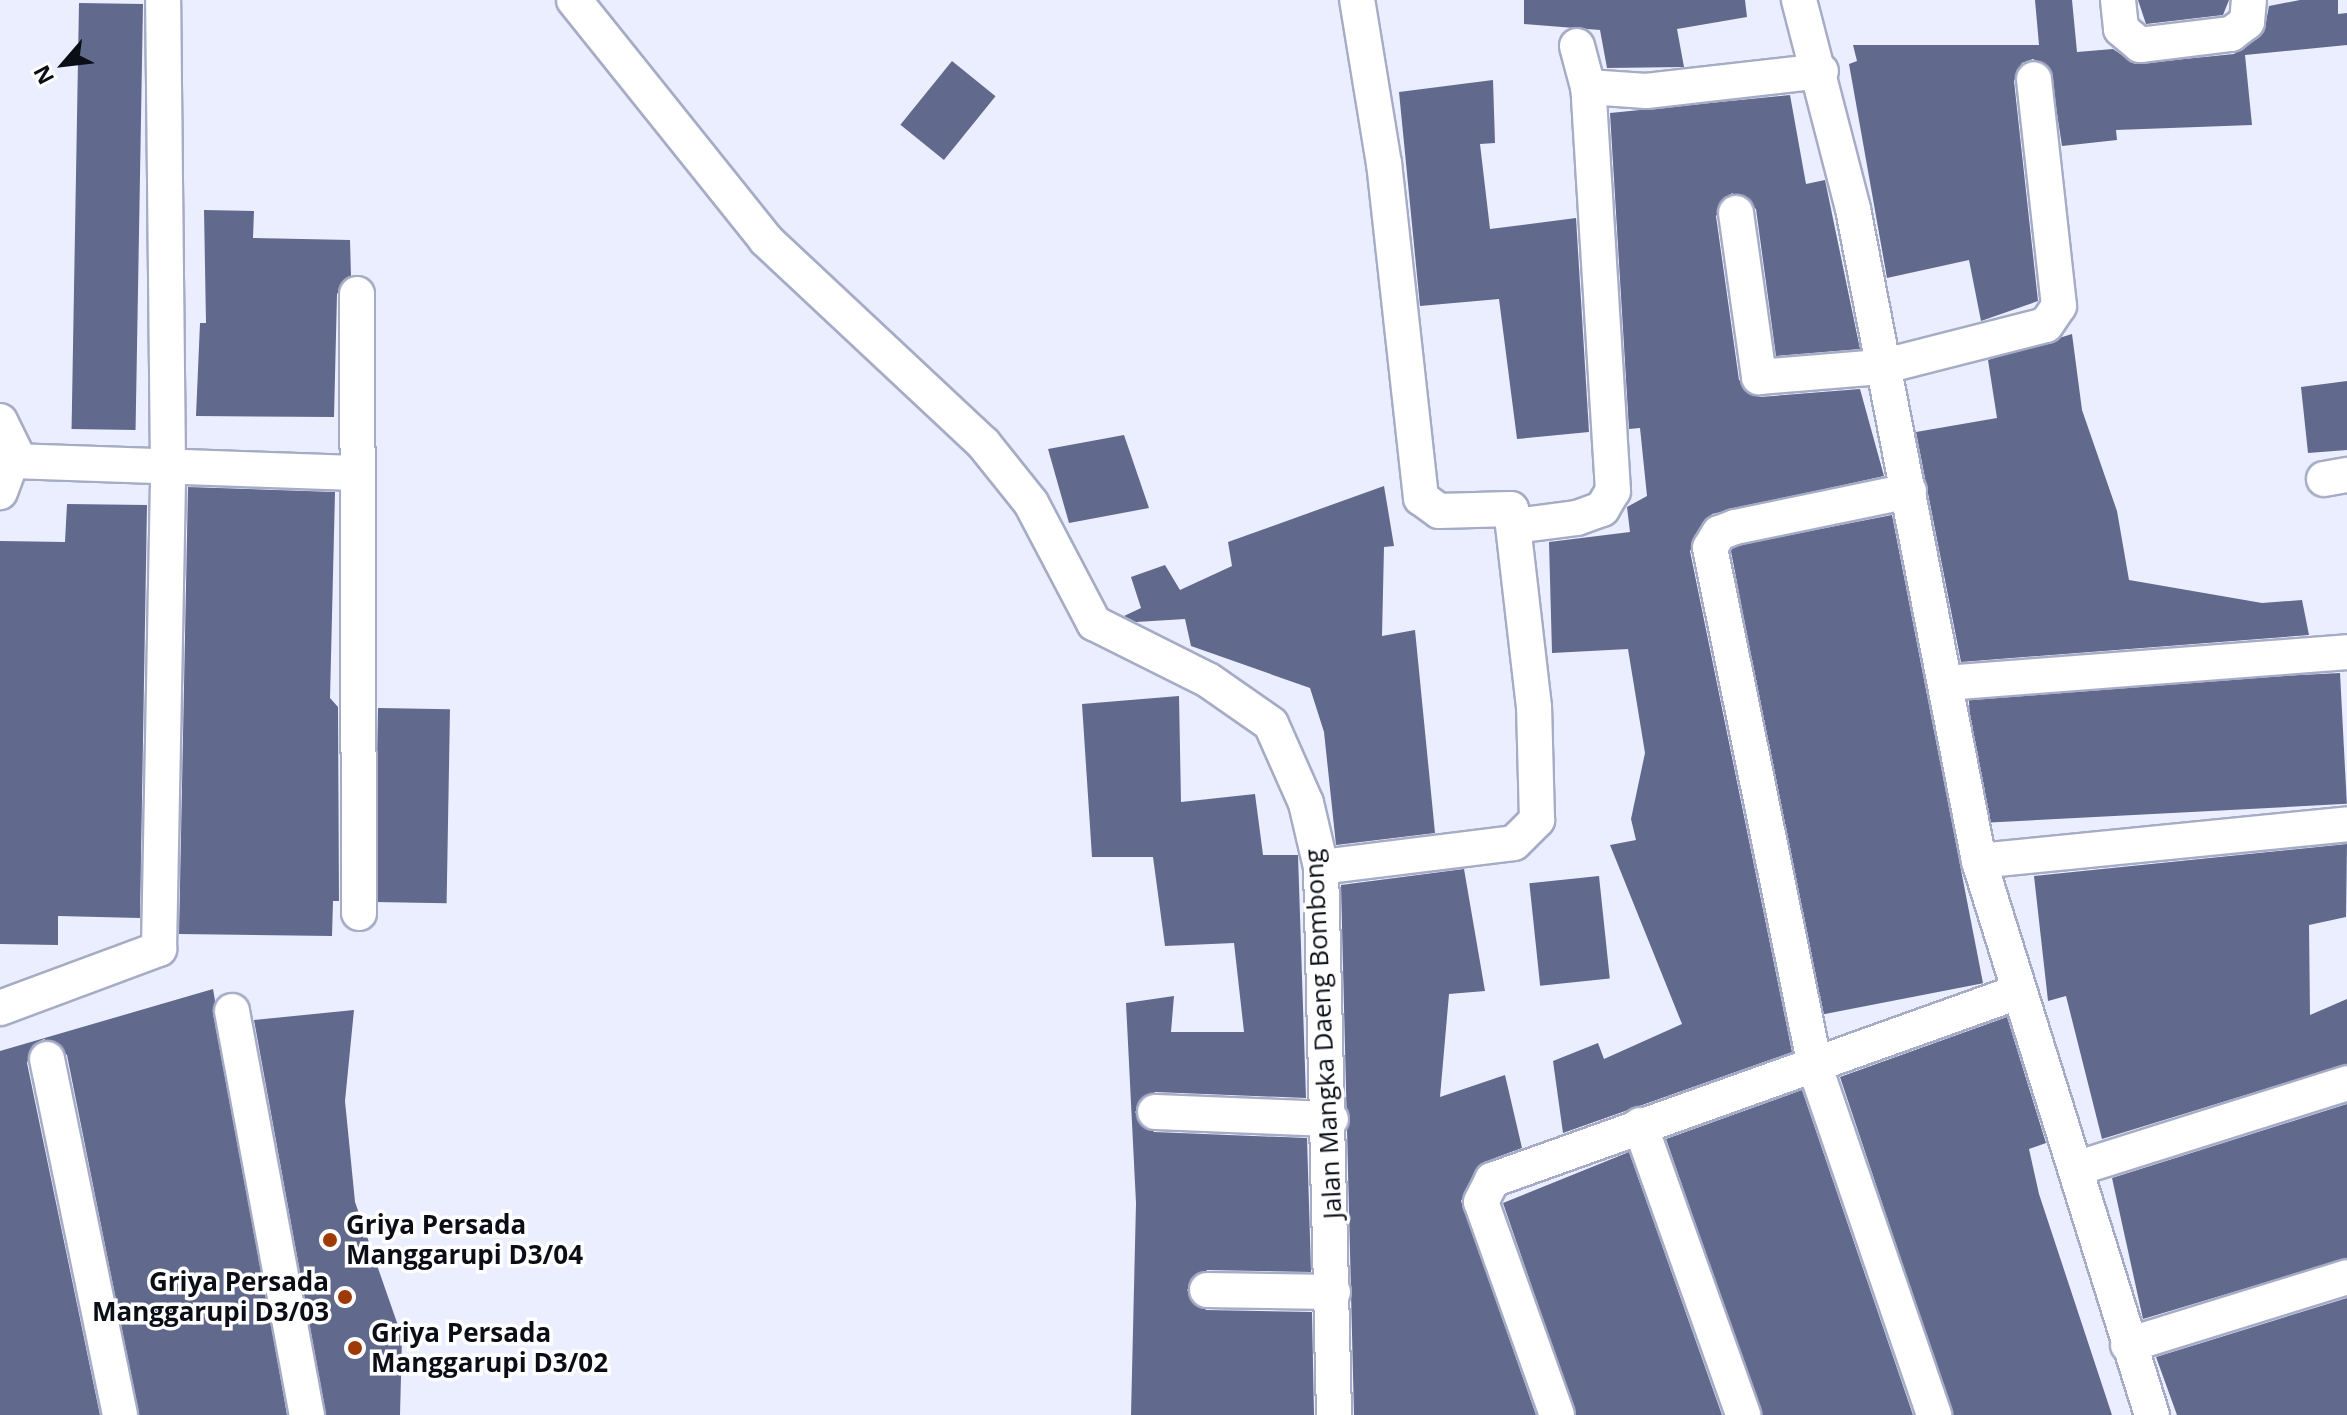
<!DOCTYPE html>
<style>
body{margin:0}
#map{position:relative;width:2347px;height:1415px;overflow:hidden;background:#eaeefe;font-family:"Open Sans",sans-serif}
div>[style]{position:absolute}
.building>*{inset:0;background:#61698d;transform-origin:0 0}
.roads{filter:drop-shadow(2px 0 #a6acc5) drop-shadow(-2px 0 #a6acc5) drop-shadow(0 2px #a6acc5) drop-shadow(0 -2px #a6acc5)}
.minor>*{height:34px;margin:-17px;padding:0 17px;transform-origin:17px;border-radius:17px;background:#fff}
.dots>*{width:22px;height:22px;translate:-50% -50%;box-sizing:border-box;border:4px solid #fff;border-radius:50%}
span{translate:-50% -50%;white-space:nowrap;text-align:center;line-height:1.15;-webkit-text-stroke:7px #fff;paint-order:stroke}
.street-label{font-size:26px;color:#0c0e17}
.poi-label{font-size:26px;color:#0c0e17;font-weight:700}
.left{translate:0 -50%;text-align:left}
.right{translate:-100% -50%;text-align:right}
.north{position:absolute;left:24px;top:24px;width:80px;height:80px;-webkit-text-stroke:6px #fff;paint-order:stroke;rotate:242deg;font-size:22px;font-weight:700;line-height:32px;text-align:center;color:#0c0e17}
.north::after{content:'';display:block;margin:auto;width:28px;height:36px;background:#0c0e17;clip-path:polygon(50% 0,100% 100%,50% 72%,0 100%)}
</style>
<div id="map">
<div class="building">
<div style="clip-path:polygon(1524px 0,1745px 0,1747px 17px,1677px 29px,1684px 67px,1607px 68px,1600px 30px,1524px 24px)"></div>
<div style="clip-path:polygon(2035px 0,2072px 0,2077px 52px,2113px 49px,2135px 64px,2234px 54px,2264px 32px,2269px 6px,2300px 0,2338px 0,2338px 14px,2347px 13px,2347px 45px,2245px 55px,2252px 125px,2116px 130px,2117px 140px,2062px 146px,2050px 68px,2033px 59px,2022px 63px,2014px 81px,2038px 301px,1981px 321px,1969px 260px,1887px 278px,1849px 64px,1857px 61px,1853px 45px,2039px 45px)"></div>
<div style="clip-path:polygon(2138px 0,2229px 0,2223px 15px,2146px 24px)"></div>
<div style="left:79px;top:3px;width:64px;height:426px;rotate:1deg"></div>
<div style="left:952px;top:61px;width:56px;height:82px;rotate:39deg"></div>
<div style="clip-path:polygon(1493px 80px,1495px 143px,1480px 144px,1490px 229px,1576px 218px,1589px 432px,1517px 439px,1499px 299px,1420px 306px,1399px 92px)"></div>
<div style="clip-path:polygon(1790px 95px,1806px 184px,1825px 180px,1860px 349px,1776px 356px,1756px 209px,1732px 193px,1716px 216px,1739px 380px,1760px 397px,1860px 389px,1884px 476px,1712px 514px,1690px 551px,1792px 1052px,1563px 1133px,1553px 1061px,1598px 1043px,1604px 1059px,1682px 1024px,1610px 845px,1636px 840px,1631px 819px,1645px 753px,1628px 649px,1552px 653px,1549px 542px,1630px 532px,1627px 507px,1647px 496px,1640px 428px,1629px 429px,1610px 113px)"></div>
<div style="clip-path:polygon(204px 210px,254px 211px,253px 238px,350px 240px,351px 276px,337px 294px,334px 417px,196px 416px,200px 323px,206px 323px)"></div>
<div style="clip-path:polygon(2072px 334px,2082px 410px,2117px 511px,2129px 580px,2262px 603px,2302px 600px,2309px 635px,1961px 662px,1916px 432px,1997px 418px,1988px 360px)"></div>
<div style="clip-path:polygon(2347px 381px,2347px 450px,2308px 453px,2301px 387px)"></div>
<div style="clip-path:polygon(1124px 435px,1149px 508px,1069px 523px,1048px 449px)"></div>
<div style="clip-path:polygon(1384px 486px,1394px 546px,1384px 547px,1382px 636px,1415px 630px,1435px 833px,1336px 845px,1324px 732px,1310px 688px,1191px 646px,1185px 619px,1136px 622px,1124px 616px,1141px 608px,1131px 577px,1165px 565px,1180px 590px,1232px 566px,1228px 542px)"></div>
<div style="clip-path:polygon(188px 487px,335px 492px,330px 698px,338px 707px,339px 901px,333px 901px,332px 936px,179px 934px)"></div>
<div style="clip-path:polygon(67px 504px,147px 505px,140px 918px,58px 916px,58px 945px,0 944px,0 541px,65px 542px)"></div>
<div style="left:1892px;top:515px;width:477px;height:165px;rotate:79deg"></div>
<div style="left:2340px;top:673px;width:131px;height:372px;rotate:87deg"></div>
<div style="clip-path:polygon(1179px 696px,1181px 802px,1255px 794px,1263px 855px,1298px 855px,1306px 1098px,1155px 1092px,1135px 1112px,1154px 1132px,1307px 1138px,1311px 1272px,1207px 1270px,1187px 1290px,1206px 1310px,1312px 1312px,1314px 1415px,1131px 1415px,1136px 1203px,1126px 1003px,1174px 996px,1171px 1032px,1244px 1032px,1234px 943px,1165px 946px,1153px 857px,1092px 857px,1082px 704px)"></div>
<div style="left:378px;top:708px;width:72px;height:194px;rotate:1deg"></div>
<div style="clip-path:polygon(2347px 844px,2346px 917px,2309px 925px,2310px 1015px,2347px 999px,2347px 1064px,2102px 1139px,2066px 996px,2048px 1001px,2034px 876px)"></div>
<div style="clip-path:polygon(1464px 869px,1485px 991px,1449px 994px,1440px 1097px,1505px 1075px,1522px 1148px,1484px 1162px,1461px 1201px,1536px 1415px,1354px 1415px,1341px 885px)"></div>
<div style="left:1599px;top:876px;width:103px;height:70px;rotate:84deg"></div>
<div style="clip-path:polygon(213px 989px,287px 1415px,139px 1415px,67px 1055px,44px 1039px,33px 1045px,27px 1063px,100px 1415px,0 1415px,0 1051px)"></div>
<div style="clip-path:polygon(354px 1010px,345px 1101px,355px 1202px,402px 1337px,400px 1415px,326px 1415px,254px 1020px)"></div>
<div style="clip-path:polygon(2007px 1017px,2046px 1143px,2029px 1149px,2039px 1194px,2112px 1415px,1953px 1415px,1840px 1077px)"></div>
<div style="clip-path:polygon(1802px 1090px,1913px 1415px,1762px 1415px,1666px 1139px)"></div>
<div style="clip-path:polygon(2347px 1104px,2347px 1258px,2143px 1319px,2112px 1178px)"></div>
<div style="clip-path:polygon(1629px 1152px,1722px 1415px,1576px 1415px,1503px 1203px)"></div>
<div style="clip-path:polygon(2347px 1298px,2347px 1415px,2177px 1415px,2156px 1357px)"></div>
</div>
<div class="roads">
<div class="minor">
<div style="left:574px;top:0;width:307px;rotate:51.3deg"></div>
<div style="left:766px;top:240px;width:297px;rotate:43.1deg"></div>
<div style="left:983px;top:443px;width:77px;rotate:51.3deg"></div>
<div style="left:1031px;top:503px;width:136px;rotate:62.3deg"></div>
<div style="left:1094px;top:623px;width:127px;rotate:26.6deg"></div>
<div style="left:1208px;top:680px;width:77px;rotate:34.9deg"></div>
<div style="left:1271px;top:724px;width:86px;rotate:66.1deg"></div>
<div style="left:1306px;top:803px;width:66px;rotate:76.8deg"></div>
<div style="left:1321px;top:867px;width:548px;rotate:88.64deg"></div>
<div style="left:1799px;top:0;width:216px;rotate:75.5deg"></div>
<div style="left:1853px;top:209px;width:664px;rotate:79.06deg"></div>
<div style="left:1979px;top:861px;width:580px;rotate:72.66deg"></div>
<div style="left:2118px;top:0;width:29px;rotate:84deg"></div>
<div style="left:2121px;top:29px;width:25px;rotate:40deg"></div>
<div style="left:2140px;top:45px;width:92px;rotate:-6.9deg"></div>
<div style="left:2231px;top:34px;width:20px;rotate:-37deg"></div>
<div style="left:2247px;top:22px;width:22px;rotate:-85deg"></div>
<div style="left:1577px;top:46px;width:42px;rotate:75deg"></div>
<div style="left:1588px;top:87px;width:58px;rotate:3.9deg"></div>
<div style="left:1646px;top:91px;width:176px;rotate:-6.5deg"></div>
<div style="left:1736px;top:213px;width:166px;rotate:82deg"></div>
<div style="left:1759px;top:377px;width:122px;rotate:-4.7deg"></div>
<div style="left:1881px;top:367px;width:170px;rotate:-14.3deg"></div>
<div style="left:2046px;top:325px;width:23px;rotate:-56deg"></div>
<div style="left:2059px;top:306px;width:228px;rotate:-96.3deg"></div>
<div style="left:357px;top:294px;width:619px;rotate:89.81deg"></div>
<div style="left:0;top:421px;width:34px;rotate:64deg"></div>
<div style="left:15px;top:452px;width:43px;rotate:110.6deg"></div>
<div style="left:14px;top:461px;width:339px;rotate:2deg"></div>
<div style="left:2324px;top:479px;width:23px;rotate:-10deg"></div>
<div style="left:1909px;top:491px;width:178px;rotate:168.3deg"></div>
<div style="left:1735px;top:527px;width:17px;rotate:159deg"></div>
<div style="left:1719px;top:533px;width:17px;rotate:121deg"></div>
<div style="left:1710px;top:548px;width:530px;rotate:78.56deg"></div>
<div style="left:1815px;top:1067px;width:368px;rotate:71.1deg"></div>
<div style="left:1515px;top:526px;width:63px;rotate:-7.4deg"></div>
<div style="left:1577px;top:518px;width:27px;rotate:-20deg"></div>
<div style="left:1602px;top:509px;width:21px;rotate:-59deg"></div>
<div style="left:1613px;top:491px;width:405px;rotate:-93.5deg"></div>
<div style="left:1946px;top:683px;width:402px;rotate:-4.4deg"></div>
<div style="left:1979px;top:861px;width:370px;rotate:-5.7deg"></div>
<div style="left:1321px;top:867px;width:194px;rotate:-7.1deg"></div>
<div style="left:1514px;top:843px;width:33px;rotate:-45deg"></div>
<div style="left:1537px;top:820px;width:113px;rotate:-91.5deg"></div>
<div style="left:1534px;top:707px;width:199px;rotate:-96.6deg"></div>
<div style="left:1511px;top:509px;width:72px;rotate:178.4deg"></div>
<div style="left:1439px;top:511px;width:22px;rotate:-144deg"></div>
<div style="left:1421px;top:498px;width:336px;rotate:-96.3deg"></div>
<div style="left:1384px;top:164px;width:166px;rotate:-99.3deg"></div>
<div style="left:0;top:1008px;width:170px;rotate:-20.4deg"></div>
<div style="left:159px;top:949px;width:483px;rotate:-88.9deg"></div>
<div style="left:168px;top:466px;width:466px;rotate:-90.6deg"></div>
<div style="left:232px;top:1011px;width:411px;rotate:79.5deg"></div>
<div style="left:47px;top:1059px;width:363px;rotate:78.4deg"></div>
<div style="left:1155px;top:1112px;width:176px;rotate:2.3deg"></div>
<div style="left:1640px;top:1125px;width:308px;rotate:70.4deg"></div>
<div style="left:2078px;top:1168px;width:282px;rotate:-17.5deg"></div>
<div style="left:1207px;top:1290px;width:126px;rotate:0.9deg"></div>
<div style="left:2128px;top:1345px;width:229px;rotate:-17.2deg"></div>
<div style="left:1557px;top:1415px;width:226px;rotate:-109.6deg"></div>
<div style="left:1481px;top:1202px;width:25px;rotate:-63deg"></div>
<div style="left:1492px;top:1180px;width:555px;rotate:-19.67deg"></div>
</div>
</div>
<div class="dots">
<div style="left:330px;top:1240px;background:#9e3a06"></div>
<div style="left:345px;top:1297px;background:#9e3a06"></div>
<div style="left:355px;top:1348px;background:#9e3a06"></div>
</div>
<div class="street-label">
<span style="left:1323px;top:1034px;rotate:-93deg">Jalan Mangka Daeng Bombong</span>
</div>
<div class="poi-label">
<span class="left" style="left:346px;top:1240px">Griya Persada<br>Manggarupi D3/04</span>
<span class="right" style="left:329px;top:1297px">Griya Persada<br>Manggarupi D3/03</span>
<span class="left" style="left:371px;top:1348px">Griya Persada<br>Manggarupi D3/02</span>
</div>
<div class="north">N</div>
</div>
